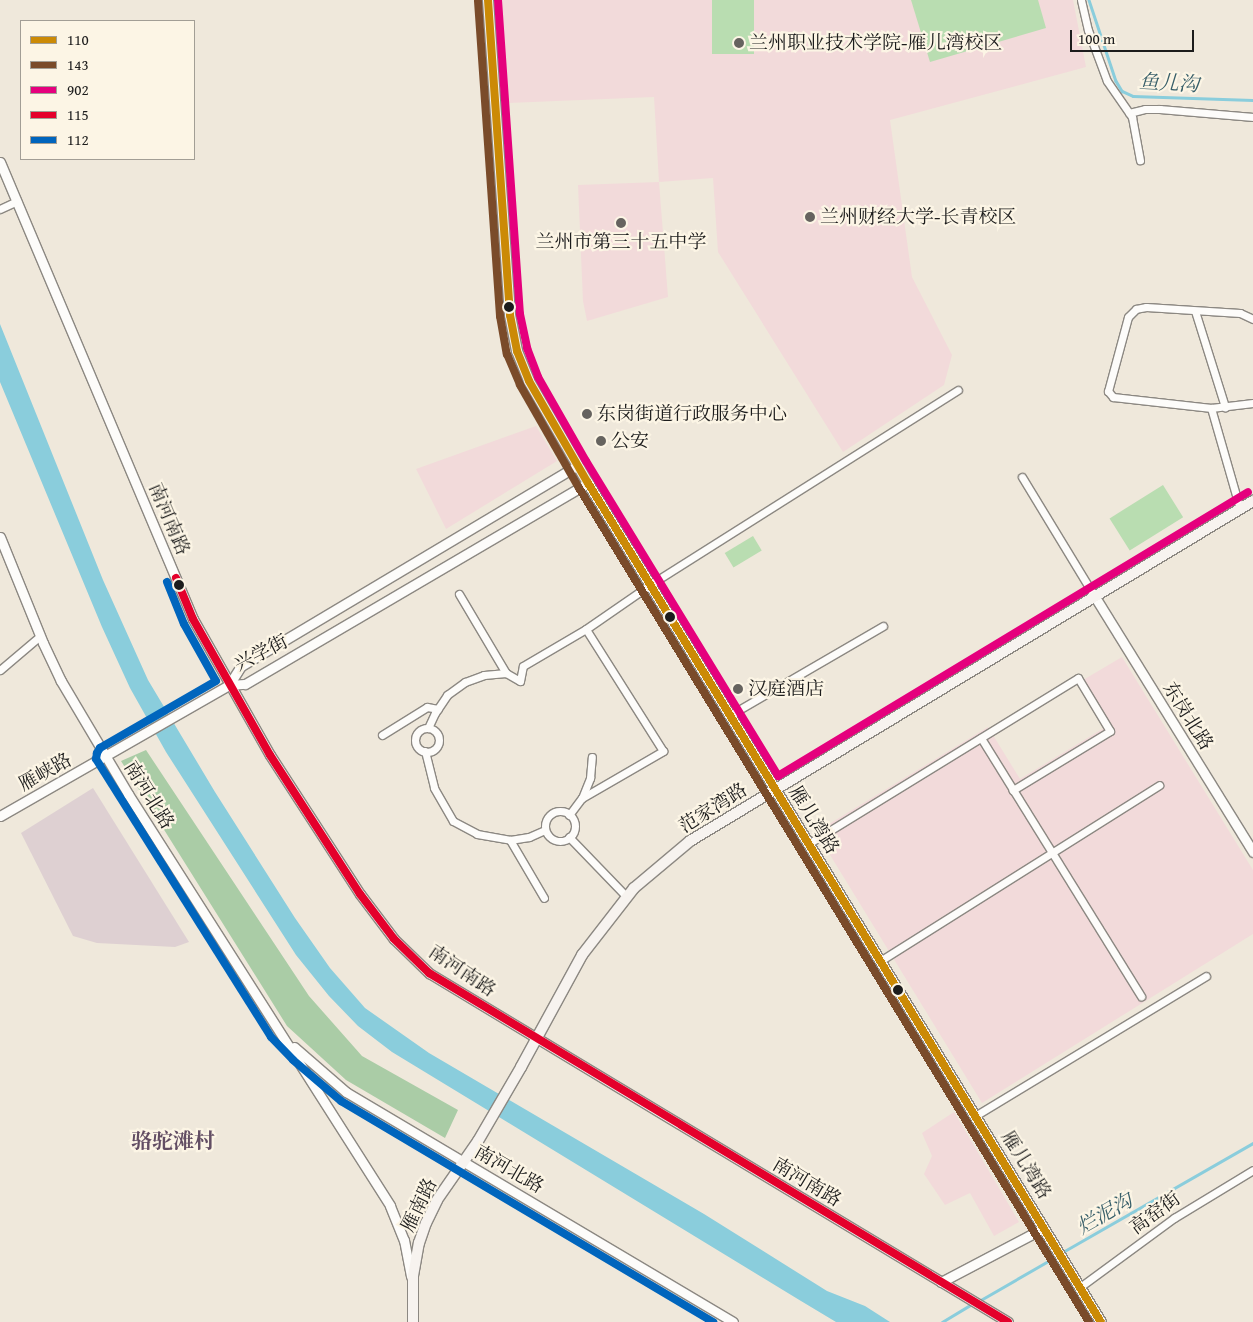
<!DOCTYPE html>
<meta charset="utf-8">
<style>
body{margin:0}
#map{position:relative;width:1253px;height:1322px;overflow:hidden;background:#efe8db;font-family:"Gentium Book Plus","Noto Serif SC",serif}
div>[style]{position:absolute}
.built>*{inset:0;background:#f2dada}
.industrial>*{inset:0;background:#ded0d2}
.green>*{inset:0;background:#b9ddb1;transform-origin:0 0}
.forest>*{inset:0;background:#aacca6}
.water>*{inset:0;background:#8acddc}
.stream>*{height:2.5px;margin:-1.25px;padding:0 1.25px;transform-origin:1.25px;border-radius:1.25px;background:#8acddc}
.roads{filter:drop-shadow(1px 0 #8c8882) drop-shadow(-1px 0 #8c8882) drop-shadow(0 1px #8c8882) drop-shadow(0 -1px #8c8882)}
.minor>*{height:7px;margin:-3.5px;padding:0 3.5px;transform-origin:3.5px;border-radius:3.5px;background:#fdfcfa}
.minor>.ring{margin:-3.5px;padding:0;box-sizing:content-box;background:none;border:7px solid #fdfcfa;border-radius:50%}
.tertiary>*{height:9px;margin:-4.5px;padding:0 4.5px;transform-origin:4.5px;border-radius:4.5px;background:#fdfcfa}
.secondary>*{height:10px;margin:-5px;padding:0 5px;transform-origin:5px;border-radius:5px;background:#f7f3ef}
.bus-1>*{height:8px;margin:-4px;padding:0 4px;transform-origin:4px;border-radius:4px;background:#cb8a06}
.bus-2>*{height:8px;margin:-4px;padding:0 4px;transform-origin:4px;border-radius:4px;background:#7a4b2a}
.bus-3>*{height:8px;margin:-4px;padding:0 4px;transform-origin:4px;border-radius:4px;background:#e5007d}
.bus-4>*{height:8px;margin:-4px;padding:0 4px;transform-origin:4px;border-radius:4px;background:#e4002b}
.bus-5>*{height:8px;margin:-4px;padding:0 4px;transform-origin:4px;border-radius:4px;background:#0065bd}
.dots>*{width:14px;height:14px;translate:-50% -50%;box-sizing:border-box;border:2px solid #fcf5e5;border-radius:50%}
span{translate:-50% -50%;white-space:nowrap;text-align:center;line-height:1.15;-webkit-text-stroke:4.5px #fcf5e5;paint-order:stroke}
.poi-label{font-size:19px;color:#1c1c1c}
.left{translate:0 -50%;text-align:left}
.street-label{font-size:19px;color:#1c1c1c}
.water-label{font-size:20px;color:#375e69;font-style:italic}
.quarter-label{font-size:21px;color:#624d63;font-weight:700}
.legend{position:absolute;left:20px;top:20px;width:175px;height:140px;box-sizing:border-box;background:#fcf5e5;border:1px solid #a29e95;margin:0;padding:6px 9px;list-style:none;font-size:15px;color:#1c1c1c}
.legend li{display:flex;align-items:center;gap:10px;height:25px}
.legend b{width:25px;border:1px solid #a29e95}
.scale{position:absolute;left:1070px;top:30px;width:124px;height:22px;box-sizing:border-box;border:2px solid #1c1c1c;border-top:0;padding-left:6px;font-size:15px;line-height:18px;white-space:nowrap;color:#1c1c1c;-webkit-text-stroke:4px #fcf5e5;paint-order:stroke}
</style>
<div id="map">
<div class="built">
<div style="clip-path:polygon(500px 0,1073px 0,1086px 67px,890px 120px,912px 277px,952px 355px,944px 385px,843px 452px,718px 252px,713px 178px,659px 182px,668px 297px,587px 321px,583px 301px,578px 185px,659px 182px,654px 97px,507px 103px)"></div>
<div style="clip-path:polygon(536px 426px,557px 461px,446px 529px,416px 469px)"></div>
<div style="clip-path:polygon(1122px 657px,1253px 870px,1253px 934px,982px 1103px,816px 832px,988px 727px,1020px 779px,1104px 728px,1078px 683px)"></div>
<div style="clip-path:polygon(954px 1112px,1019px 1222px,994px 1236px,970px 1193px,945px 1205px,924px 1174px,932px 1156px,922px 1133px)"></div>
</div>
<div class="industrial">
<div style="clip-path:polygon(93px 788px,189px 942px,175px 947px,97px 943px,73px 936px,21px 833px)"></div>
</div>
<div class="green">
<div style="left:712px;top:0;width:42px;height:54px"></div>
<div style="clip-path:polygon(911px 0,1038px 0,1046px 28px,930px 62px)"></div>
<div style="left:1163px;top:485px;width:38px;height:63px;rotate:58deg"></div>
<div style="left:753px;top:536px;width:17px;height:33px;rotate:59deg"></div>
</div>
<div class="forest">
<div style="clip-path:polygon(146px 750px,309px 996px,362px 1056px,458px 1110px,445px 1138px,346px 1080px,287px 1026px,121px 761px)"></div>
</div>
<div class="water">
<div style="clip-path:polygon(0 324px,103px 580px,148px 680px,215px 792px,295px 918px,330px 968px,365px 1008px,429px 1053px,704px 1214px,827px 1291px,865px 1306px,890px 1322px,836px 1322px,801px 1301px,392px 1052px,358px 1026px,329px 996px,296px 955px,166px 752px,130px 688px,102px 627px,0 382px)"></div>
</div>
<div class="stream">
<div style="left:1089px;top:0;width:85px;rotate:71.6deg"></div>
<div style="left:1116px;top:81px;width:12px;rotate:59deg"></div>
<div style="left:1122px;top:91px;width:12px;rotate:24deg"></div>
<div style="left:1133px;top:96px;width:120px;rotate:1.9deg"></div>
<div style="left:1061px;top:1253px;width:221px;rotate:-29.8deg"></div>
<div style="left:979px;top:1301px;width:90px;rotate:-30deg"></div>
<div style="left:942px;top:1322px;width:37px;rotate:-31deg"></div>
</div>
<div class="roads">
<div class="minor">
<div style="left:1081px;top:0;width:31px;rotate:77deg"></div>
<div style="left:1088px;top:30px;width:54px;rotate:69.6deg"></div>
<div style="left:1107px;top:81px;width:44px;rotate:55.2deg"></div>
<div style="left:1132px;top:117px;width:44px;rotate:79.5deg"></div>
<div style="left:1129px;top:113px;width:16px;rotate:-14deg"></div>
<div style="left:1145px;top:109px;width:15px"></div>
<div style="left:1160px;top:109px;width:93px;rotate:4.9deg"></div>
<div style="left:0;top:209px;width:19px;rotate:-25deg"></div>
<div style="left:1195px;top:311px;width:101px;rotate:72.6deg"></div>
<div style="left:1253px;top:319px;width:14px;rotate:-155deg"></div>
<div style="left:1240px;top:313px;width:94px;rotate:-176.3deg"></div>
<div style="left:1146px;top:307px;width:10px;rotate:169deg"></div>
<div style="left:1136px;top:309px;width:11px;rotate:135deg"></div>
<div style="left:1128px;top:317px;width:77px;rotate:105.1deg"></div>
<div style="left:1108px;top:391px;width:8px;rotate:50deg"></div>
<div style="left:1113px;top:397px;width:99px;rotate:6.4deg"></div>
<div style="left:1211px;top:408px;width:42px;rotate:-6.8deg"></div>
<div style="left:1211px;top:408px;width:105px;rotate:74deg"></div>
<div style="left:1022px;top:477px;width:140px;rotate:58.7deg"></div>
<div style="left:459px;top:594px;width:92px;rotate:59.3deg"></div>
<div style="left:0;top:670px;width:52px;rotate:-40.4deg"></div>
<div style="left:730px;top:715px;width:177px;rotate:-30.2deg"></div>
<div style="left:428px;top:728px;width:17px;rotate:-65deg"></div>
<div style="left:435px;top:713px;width:22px;rotate:-56deg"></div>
<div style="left:447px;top:695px;width:22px;rotate:-36deg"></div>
<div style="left:465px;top:682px;width:20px;rotate:-20deg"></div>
<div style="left:484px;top:675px;width:22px;rotate:-5deg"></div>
<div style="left:506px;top:673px;width:16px;rotate:30deg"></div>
<div style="left:520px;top:681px;width:15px;rotate:-79deg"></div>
<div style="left:523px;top:666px;width:73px;rotate:-30.4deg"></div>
<div style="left:586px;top:629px;width:79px;rotate:-34.7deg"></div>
<div style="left:651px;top:584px;width:363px;rotate:-32.3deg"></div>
<div class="ring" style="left:415px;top:728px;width:17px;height:17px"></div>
<div style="left:382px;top:735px;width:53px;rotate:-31.9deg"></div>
<div style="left:427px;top:707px;width:11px;rotate:10deg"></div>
<div style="left:981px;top:738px;width:304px;rotate:58.2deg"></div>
<div style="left:425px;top:751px;width:38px;rotate:76deg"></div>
<div style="left:434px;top:788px;width:38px;rotate:60deg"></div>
<div style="left:453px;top:821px;width:27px;rotate:28deg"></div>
<div style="left:477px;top:834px;width:34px;rotate:10deg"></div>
<div style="left:510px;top:840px;width:19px;rotate:-9deg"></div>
<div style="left:529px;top:837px;width:17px;rotate:-24deg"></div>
<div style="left:582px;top:798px;width:94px;rotate:-30.1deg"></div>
<div style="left:663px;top:751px;width:144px;rotate:-122.3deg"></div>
<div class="ring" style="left:545px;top:811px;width:23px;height:23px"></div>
<div style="left:569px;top:815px;width:21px;rotate:-53deg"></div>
<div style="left:582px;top:798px;width:22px;rotate:-68deg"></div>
<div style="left:590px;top:778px;width:21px;rotate:-85deg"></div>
<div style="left:569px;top:837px;width:83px;rotate:46deg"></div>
<div style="left:510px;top:840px;width:67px;rotate:59.6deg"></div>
<div style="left:808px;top:844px;width:317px;rotate:-31.6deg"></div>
<div style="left:1078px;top:678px;width:62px;rotate:58.9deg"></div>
<div style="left:1110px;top:731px;width:114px;rotate:148.7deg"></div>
<div style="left:880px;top:961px;width:330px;rotate:-32.2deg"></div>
<div style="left:975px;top:1116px;width:270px;rotate:-31.2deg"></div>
<div style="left:1080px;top:1287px;width:117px;rotate:-36.3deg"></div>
<div style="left:1174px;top:1218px;width:92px;rotate:-31.3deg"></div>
</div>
<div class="tertiary">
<div style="left:0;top:162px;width:496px;rotate:67.1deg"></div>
<div style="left:193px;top:619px;width:156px;rotate:60.5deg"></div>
<div style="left:270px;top:755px;width:166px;rotate:57.1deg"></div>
<div style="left:360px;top:894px;width:56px;rotate:52.9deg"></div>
<div style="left:394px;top:939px;width:49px;rotate:44.2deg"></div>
<div style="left:429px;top:973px;width:676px;rotate:31.08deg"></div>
<div style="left:0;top:537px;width:114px;rotate:67.9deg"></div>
<div style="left:43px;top:643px;width:42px;rotate:64.7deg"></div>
<div style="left:61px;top:681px;width:131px;rotate:59.3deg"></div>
<div style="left:128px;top:794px;width:488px;rotate:57.5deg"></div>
<div style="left:390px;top:1206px;width:37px;rotate:68deg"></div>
<div style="left:404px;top:1240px;width:37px;rotate:79deg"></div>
<div style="left:1095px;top:597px;width:300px;rotate:58.2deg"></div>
<div style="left:229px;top:685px;width:16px;rotate:-4deg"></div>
<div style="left:245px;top:684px;width:398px;rotate:-30.4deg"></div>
<div style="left:0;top:816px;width:264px;rotate:-29.8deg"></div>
<div style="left:229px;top:685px;width:22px;rotate:-58deg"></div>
<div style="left:241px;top:666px;width:391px;rotate:-30.8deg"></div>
<div style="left:294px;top:1047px;width:69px;rotate:40.9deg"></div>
<div style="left:346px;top:1092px;width:450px;rotate:30.7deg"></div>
<div style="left:941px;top:1282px;width:116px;rotate:-27.7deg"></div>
</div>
<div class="secondary">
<div style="left:488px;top:0;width:316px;rotate:86deg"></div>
<div style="left:510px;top:315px;width:37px;rotate:79deg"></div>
<div style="left:517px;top:351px;width:32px;rotate:68deg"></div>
<div style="left:529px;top:381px;width:118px;rotate:60deg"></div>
<div style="left:588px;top:483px;width:983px;rotate:58.56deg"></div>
<div style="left:413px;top:1322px;width:46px;rotate:-90deg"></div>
<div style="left:413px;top:1276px;width:34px;rotate:-80deg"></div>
<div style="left:419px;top:1243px;width:21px;rotate:-71deg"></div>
<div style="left:426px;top:1223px;width:25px;rotate:-64deg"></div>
<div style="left:437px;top:1200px;width:72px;rotate:-55.2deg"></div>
<div style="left:478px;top:1141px;width:86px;rotate:-59.8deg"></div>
<div style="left:521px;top:1067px;width:128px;rotate:-61.4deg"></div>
<div style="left:582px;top:955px;width:85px;rotate:-52.2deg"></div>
<div style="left:634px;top:888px;width:73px;rotate:-40deg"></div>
<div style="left:690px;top:841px;width:658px;rotate:-31.13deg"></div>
</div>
</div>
<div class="bus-1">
<div style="left:488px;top:0;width:316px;rotate:86deg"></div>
<div style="left:510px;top:315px;width:37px;rotate:79deg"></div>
<div style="left:517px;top:351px;width:32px;rotate:68deg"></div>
<div style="left:529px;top:381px;width:118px;rotate:60deg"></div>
<div style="left:588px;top:483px;width:983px;rotate:58.56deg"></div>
</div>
<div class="bus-2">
<div style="left:478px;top:1px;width:316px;rotate:86deg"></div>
<div style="left:500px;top:316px;width:39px;rotate:80deg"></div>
<div style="left:507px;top:354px;width:34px;rotate:67deg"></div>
<div style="left:520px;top:385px;width:119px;rotate:60.2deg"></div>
<div style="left:579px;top:488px;width:978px;rotate:58.55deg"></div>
</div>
<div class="bus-3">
<div style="left:498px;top:0;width:315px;rotate:86deg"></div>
<div style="left:520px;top:314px;width:35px;rotate:78deg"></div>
<div style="left:527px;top:348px;width:31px;rotate:69deg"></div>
<div style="left:538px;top:377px;width:97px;rotate:60.3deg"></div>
<div style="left:586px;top:461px;width:369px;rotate:58.6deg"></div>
<div style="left:778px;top:776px;width:549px;rotate:-31.14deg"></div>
</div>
<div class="bus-4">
<div style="left:176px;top:578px;width:44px;rotate:67.5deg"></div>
<div style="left:193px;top:619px;width:156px;rotate:60.5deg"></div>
<div style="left:270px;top:755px;width:166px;rotate:57.1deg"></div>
<div style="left:360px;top:894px;width:56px;rotate:52.9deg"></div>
<div style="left:394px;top:939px;width:49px;rotate:44.2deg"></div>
<div style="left:429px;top:973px;width:676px;rotate:31.08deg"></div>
</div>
<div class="bus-5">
<div style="left:167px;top:582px;width:45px;rotate:68deg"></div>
<div style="left:184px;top:624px;width:65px;rotate:60.7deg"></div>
<div style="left:216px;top:681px;width:134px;rotate:150deg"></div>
<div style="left:100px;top:748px;width:6px;rotate:121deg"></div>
<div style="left:97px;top:753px;width:6px;rotate:99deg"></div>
<div style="left:96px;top:759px;width:328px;rotate:57.8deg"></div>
<div style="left:271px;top:1037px;width:32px;rotate:46deg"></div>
<div style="left:293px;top:1060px;width:63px;rotate:40.5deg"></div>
<div style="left:341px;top:1101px;width:433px;rotate:30.7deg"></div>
</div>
<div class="dots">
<div style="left:739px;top:43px;background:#66635f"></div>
<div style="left:810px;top:217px;background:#66635f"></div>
<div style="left:621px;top:223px;background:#66635f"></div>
<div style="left:509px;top:307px;background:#1c1c1c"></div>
<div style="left:587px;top:414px;background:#66635f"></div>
<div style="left:601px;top:441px;background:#66635f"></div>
<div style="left:179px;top:585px;background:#1c1c1c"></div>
<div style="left:670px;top:617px;background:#1c1c1c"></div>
<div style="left:738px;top:689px;background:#66635f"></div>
<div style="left:898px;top:990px;background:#1c1c1c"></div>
</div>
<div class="poi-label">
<span class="left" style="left:749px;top:43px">兰州职业技术学院-雁儿湾校区</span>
<span class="left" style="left:820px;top:217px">兰州财经大学-长青校区</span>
<span style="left:621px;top:242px">兰州市第三十五中学</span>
<span class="left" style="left:597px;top:414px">东岗街道行政服务中心</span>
<span class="left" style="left:611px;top:441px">公安</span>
<span class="left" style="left:748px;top:689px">汉庭酒店</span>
</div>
<div class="street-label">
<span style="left:169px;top:519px;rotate:67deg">南河南路</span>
<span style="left:261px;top:653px;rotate:-27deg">兴学街</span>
<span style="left:1188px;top:716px;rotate:58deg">东岗北路</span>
<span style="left:45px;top:772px;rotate:-29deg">雁峡路</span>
<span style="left:149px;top:795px;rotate:58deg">南河北路</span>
<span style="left:713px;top:808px;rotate:-32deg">范家湾路</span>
<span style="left:814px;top:820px;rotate:58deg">雁儿湾路</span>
<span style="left:462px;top:971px;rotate:34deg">南河南路</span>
<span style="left:1026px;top:1165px;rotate:58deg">雁儿湾路</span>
<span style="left:509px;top:1169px;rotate:30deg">南河北路</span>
<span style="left:807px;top:1182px;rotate:31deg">南河南路</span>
<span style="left:419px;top:1205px;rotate:-64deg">雁南路</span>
<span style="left:1155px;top:1213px;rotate:-36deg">高窑街</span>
</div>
<div class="water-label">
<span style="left:1169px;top:82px;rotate:3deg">鱼儿沟</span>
<span style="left:1104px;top:1213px;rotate:-30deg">烂泥沟</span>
</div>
<div class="quarter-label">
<span style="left:173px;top:1141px">骆驼滩村</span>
</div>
<ul class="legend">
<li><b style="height:6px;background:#cb8a06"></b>110</li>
<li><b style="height:6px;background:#7a4b2a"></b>143</li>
<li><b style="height:6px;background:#e5007d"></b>902</li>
<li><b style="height:6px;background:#e4002b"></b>115</li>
<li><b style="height:6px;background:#0065bd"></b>112</li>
</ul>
<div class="scale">100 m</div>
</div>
